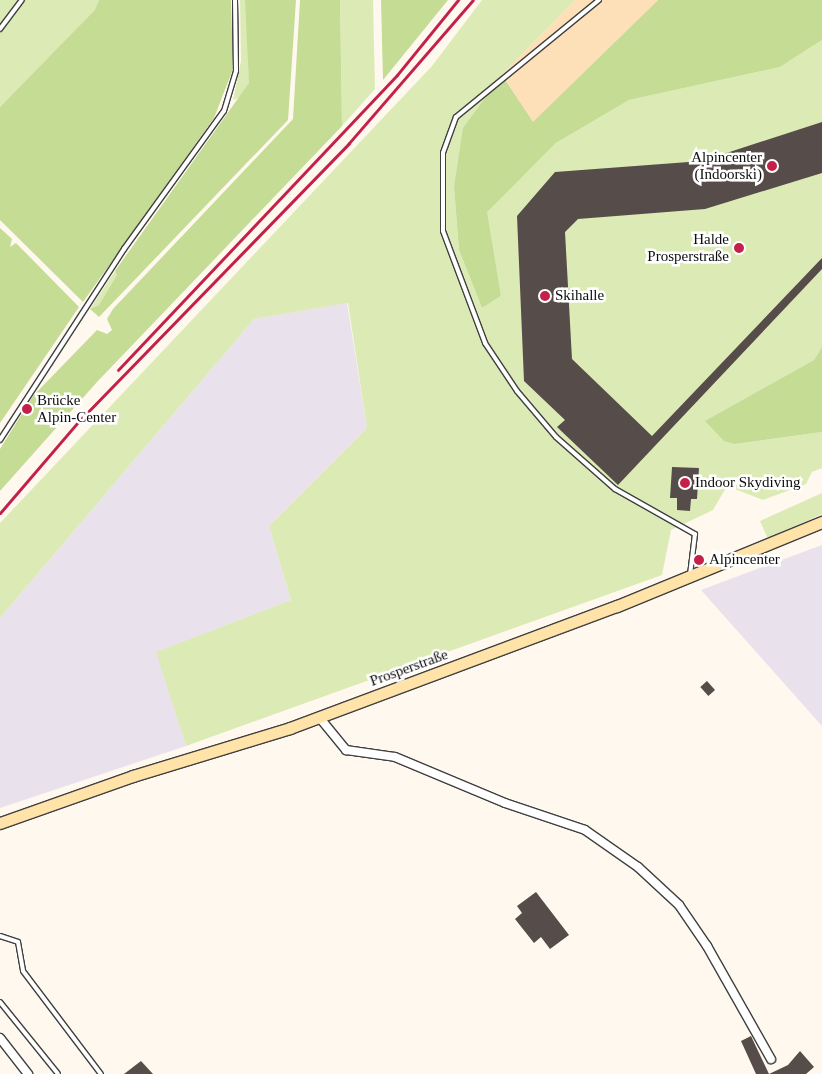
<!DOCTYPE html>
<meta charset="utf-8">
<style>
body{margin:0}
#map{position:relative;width:822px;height:1074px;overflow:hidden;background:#fff8ee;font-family:Georgia,serif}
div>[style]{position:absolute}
.industrial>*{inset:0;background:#e9e1ec}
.green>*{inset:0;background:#dcebb6}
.forest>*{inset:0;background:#c4dc94}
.sand>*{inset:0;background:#fddfb8}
.building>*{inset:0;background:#564c49;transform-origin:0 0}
.roads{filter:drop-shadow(1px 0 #404040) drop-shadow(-1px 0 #404040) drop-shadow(0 1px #404040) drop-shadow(0 -1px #404040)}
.lane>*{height:4px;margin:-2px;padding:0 2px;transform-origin:2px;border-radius:2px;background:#fff}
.street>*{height:8px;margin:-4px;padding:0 4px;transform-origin:4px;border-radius:4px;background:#fff}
.secondary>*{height:11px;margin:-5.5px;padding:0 5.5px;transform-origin:5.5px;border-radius:5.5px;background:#ffe3a9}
.rail>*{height:3px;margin:-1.5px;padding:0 1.5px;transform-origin:1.5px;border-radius:1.5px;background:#c3204a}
.dots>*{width:14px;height:14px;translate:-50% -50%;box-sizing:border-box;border:2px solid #fff;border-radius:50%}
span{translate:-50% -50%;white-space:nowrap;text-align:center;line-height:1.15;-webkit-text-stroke:5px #fff;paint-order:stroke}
.poi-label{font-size:15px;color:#0d0d0d}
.right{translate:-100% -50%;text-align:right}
.left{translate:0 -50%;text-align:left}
.street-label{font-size:15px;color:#0d0d0d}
</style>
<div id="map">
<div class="industrial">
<div style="clip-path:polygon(347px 303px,367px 428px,269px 526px,291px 600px,157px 652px,186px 746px,0 808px,0 618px,254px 319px)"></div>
<div style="clip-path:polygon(822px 545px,822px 726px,701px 590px)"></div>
</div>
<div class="green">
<div style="clip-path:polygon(0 0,18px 0,0 25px)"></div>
<div style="clip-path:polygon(24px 0,99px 0,96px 10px,0 107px,0 32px)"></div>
<div style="clip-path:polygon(240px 0,245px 0,248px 31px,249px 83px,242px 97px,233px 100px,241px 61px)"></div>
<div style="clip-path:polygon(340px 0,373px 0,375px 89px,342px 126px)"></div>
<div style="clip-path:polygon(482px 0,575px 0,502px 75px,485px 99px,454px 187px,459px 250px,482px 308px,501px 296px,486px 212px,556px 143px,629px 100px,780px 67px,822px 40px,822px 347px,814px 360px,706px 421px,735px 444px,822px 432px,822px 468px,812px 472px,806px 484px,763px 500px,727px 486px,713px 510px,671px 530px,662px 575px,186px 746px,156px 652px,291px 600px,269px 526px,367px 428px,348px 303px,254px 319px,0 618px,0 523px,432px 66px)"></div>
<div style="clip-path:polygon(115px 271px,118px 275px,109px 290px,99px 305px,90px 309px)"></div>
<div style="clip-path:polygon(822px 493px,822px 514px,768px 539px,760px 521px)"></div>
</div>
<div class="forest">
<div style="clip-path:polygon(99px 0,231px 0,233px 69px,214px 118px,83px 302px,0 220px,0 107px,95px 10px)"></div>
<div style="clip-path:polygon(245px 0,296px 0,288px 120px,99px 317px,90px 309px,99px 305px,117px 275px,115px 271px,249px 83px)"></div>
<div style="clip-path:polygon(300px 0,340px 0,342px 126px,97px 382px,0 491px,0 449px,33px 396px,97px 330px,107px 334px,112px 330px,107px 319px,113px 309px,293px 119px)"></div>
<div style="clip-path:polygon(381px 0,448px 0,383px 80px)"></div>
<div style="clip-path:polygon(658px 0,822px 0,822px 40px,780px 67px,629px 100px,556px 143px,487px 212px,501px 296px,482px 308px,459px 250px,454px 187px,463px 128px,502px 75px,533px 121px)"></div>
<div style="clip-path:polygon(0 228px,12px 239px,10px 247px,16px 243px,79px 307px,0 423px)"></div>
<div style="clip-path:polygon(822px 347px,822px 432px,735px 444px,724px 441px,705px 421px,814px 360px)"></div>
</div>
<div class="sand">
<div style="clip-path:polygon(575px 0,658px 0,533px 122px,502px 75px)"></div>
</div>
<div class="building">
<div style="clip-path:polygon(822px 122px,822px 173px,705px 209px,578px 219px,565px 232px,572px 359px,652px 436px,822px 258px,822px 269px,618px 485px,557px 427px,565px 420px,524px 381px,517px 216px,555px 172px,702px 161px)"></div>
<div style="clip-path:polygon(672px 467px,699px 468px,697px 499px,691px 499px,690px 511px,677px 510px,677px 498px,670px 498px)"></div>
<div style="left:707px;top:681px;width:12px;height:9px;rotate:48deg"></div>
<div style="clip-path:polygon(536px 892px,569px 935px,550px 949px,541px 937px,534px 943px,515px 919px,522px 913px,517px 906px)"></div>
<div style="clip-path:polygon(751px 1036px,769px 1074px,756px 1074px,741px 1041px)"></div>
<div style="clip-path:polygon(800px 1051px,814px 1067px,806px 1074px,769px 1074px,788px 1065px)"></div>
<div style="clip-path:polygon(141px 1061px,153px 1074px,124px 1074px)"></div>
</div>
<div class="roads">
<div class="lane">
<div style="left:599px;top:0;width:185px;rotate:140.7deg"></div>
<div style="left:456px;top:117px;width:38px;rotate:110deg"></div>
<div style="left:443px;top:153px;width:78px;rotate:90deg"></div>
<div style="left:443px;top:231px;width:120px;rotate:69.4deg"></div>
<div style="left:485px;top:343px;width:58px;rotate:56.3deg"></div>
<div style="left:517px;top:391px;width:60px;rotate:49.7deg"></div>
<div style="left:556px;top:437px;width:79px;rotate:41.4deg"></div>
<div style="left:615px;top:489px;width:92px;rotate:29.4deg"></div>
<div style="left:695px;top:534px;width:41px;rotate:97deg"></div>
<div style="left:0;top:29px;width:36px;rotate:-53deg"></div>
<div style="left:0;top:440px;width:228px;rotate:-57deg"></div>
<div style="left:124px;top:249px;width:170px;rotate:-54.1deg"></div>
<div style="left:224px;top:111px;width:42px;rotate:-73.3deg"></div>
<div style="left:236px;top:71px;width:71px;rotate:-90.8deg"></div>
<div style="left:0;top:936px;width:19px;rotate:18deg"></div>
<div style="left:18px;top:942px;width:29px;rotate:80deg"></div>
<div style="left:23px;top:971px;width:129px;rotate:52.9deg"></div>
<div style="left:0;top:1002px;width:92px;rotate:51.1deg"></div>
</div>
<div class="street">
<div style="left:319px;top:717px;width:43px;rotate:50.7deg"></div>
<div style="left:346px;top:750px;width:49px;rotate:8.1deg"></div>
<div style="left:395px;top:757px;width:119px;rotate:22.7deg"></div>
<div style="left:505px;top:803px;width:84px;rotate:18.6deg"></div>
<div style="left:585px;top:830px;width:65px;rotate:34.9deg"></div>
<div style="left:638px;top:867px;width:56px;rotate:42.8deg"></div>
<div style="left:679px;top:905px;width:50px;rotate:55.7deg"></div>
<div style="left:707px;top:946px;width:130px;rotate:60.5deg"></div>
<div style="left:0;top:1038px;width:46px;rotate:52.1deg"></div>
</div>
<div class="secondary">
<div style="left:0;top:823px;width:141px;rotate:-19.5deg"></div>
<div style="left:133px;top:776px;width:164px;rotate:-17deg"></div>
<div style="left:290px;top:728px;width:349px;rotate:-20.5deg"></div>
<div style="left:617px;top:606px;width:222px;rotate:-22.3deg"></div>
</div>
</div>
<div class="rail">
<div style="left:118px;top:370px;width:406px;rotate:-46.6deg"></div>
<div style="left:397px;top:75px;width:97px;rotate:-50.9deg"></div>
<div style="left:0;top:513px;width:120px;rotate:-49.4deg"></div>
<div style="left:78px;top:422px;width:389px;rotate:-45.8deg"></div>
<div style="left:349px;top:143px;width:189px;rotate:-49.1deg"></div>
</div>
<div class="dots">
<div style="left:772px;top:166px;background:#c3204a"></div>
<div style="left:739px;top:248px;background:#c3204a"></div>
<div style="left:545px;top:296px;background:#c3204a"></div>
<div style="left:27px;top:409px;background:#c3204a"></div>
<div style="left:685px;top:483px;background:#c3204a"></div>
<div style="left:699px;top:560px;background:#c3204a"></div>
</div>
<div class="poi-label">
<span class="right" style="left:762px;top:166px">Alpincenter<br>(Indoorski)</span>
<span class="right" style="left:729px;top:248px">Halde<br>Prosperstraße</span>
<span class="left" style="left:555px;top:296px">Skihalle</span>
<span class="left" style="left:37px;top:409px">Brücke<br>Alpin-Center</span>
<span class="left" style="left:695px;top:483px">Indoor Skydiving</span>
<span class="left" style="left:709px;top:560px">Alpincenter</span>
</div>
<div class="street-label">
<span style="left:409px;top:668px;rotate:-20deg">Prosperstraße</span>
</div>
</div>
